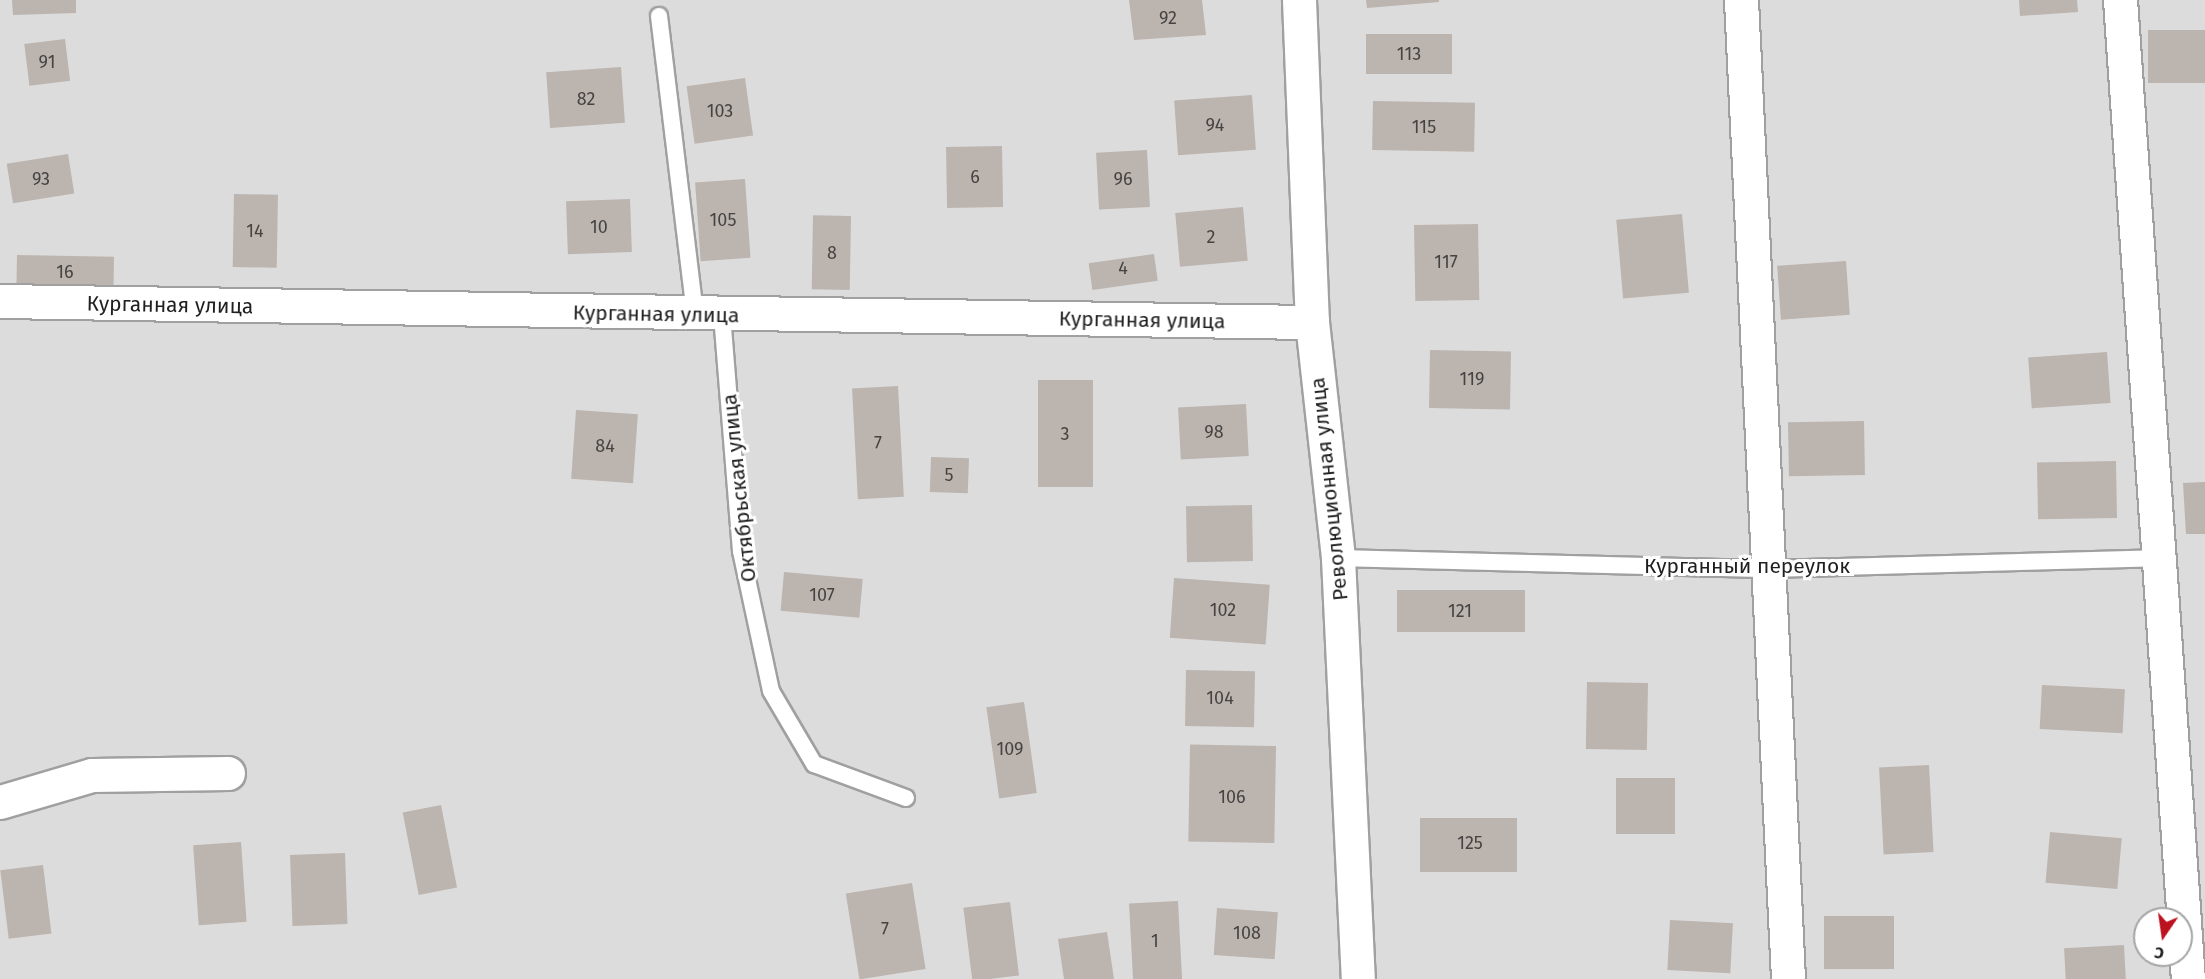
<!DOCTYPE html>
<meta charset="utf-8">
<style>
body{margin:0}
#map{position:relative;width:2205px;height:979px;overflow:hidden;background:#efebe6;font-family:"Fira Sans",sans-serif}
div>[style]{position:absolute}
.residential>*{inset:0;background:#dddcdc}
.building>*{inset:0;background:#bcb4af;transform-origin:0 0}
.roads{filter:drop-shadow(2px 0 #a0a0a0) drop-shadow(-2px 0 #a0a0a0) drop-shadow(0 2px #a0a0a0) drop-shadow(0 -2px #a0a0a0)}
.service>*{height:16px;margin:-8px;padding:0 8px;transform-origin:8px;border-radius:8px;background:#fff}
.minor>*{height:33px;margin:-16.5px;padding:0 16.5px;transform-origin:16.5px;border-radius:16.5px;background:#fff}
span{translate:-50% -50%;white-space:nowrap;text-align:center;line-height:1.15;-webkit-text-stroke:6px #fff;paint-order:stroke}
.number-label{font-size:18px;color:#464443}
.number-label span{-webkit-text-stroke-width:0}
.street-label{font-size:21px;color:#1f1f1f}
.north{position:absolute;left:2133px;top:907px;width:60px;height:60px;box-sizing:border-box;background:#fff;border:2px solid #a5a5a5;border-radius:50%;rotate:193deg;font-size:16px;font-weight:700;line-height:24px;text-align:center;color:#1f1f1f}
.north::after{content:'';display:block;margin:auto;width:21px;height:27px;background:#bc121f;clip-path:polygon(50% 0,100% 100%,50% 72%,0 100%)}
</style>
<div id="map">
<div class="residential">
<div style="clip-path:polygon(evenodd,0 0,2205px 0,2205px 979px,0 979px,0 0,2145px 919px,2181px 919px,2181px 955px,2145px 955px,2145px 919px)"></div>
</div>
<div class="building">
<div style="clip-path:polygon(12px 0,76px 0,76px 13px,13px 15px)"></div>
<div style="clip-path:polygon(1129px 0,1202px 0,1206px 35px,1134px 40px)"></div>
<div style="clip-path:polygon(1366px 0,1439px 0,1439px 2px,1367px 8px)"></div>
<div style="clip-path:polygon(2019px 0,2077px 0,2078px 12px,2020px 16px)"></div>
<div style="left:2205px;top:30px;width:53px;height:57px;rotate:90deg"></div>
<div style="left:1366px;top:34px;width:86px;height:40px"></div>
<div style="left:65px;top:39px;width:42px;height:41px;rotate:83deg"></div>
<div style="left:621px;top:67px;width:56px;height:75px;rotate:86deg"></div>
<div style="left:745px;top:78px;width:58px;height:59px;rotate:82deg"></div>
<div style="left:1252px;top:95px;width:55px;height:78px;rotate:86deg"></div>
<div style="left:1373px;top:101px;width:102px;height:49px;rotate:1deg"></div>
<div style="left:1002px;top:146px;width:61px;height:56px;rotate:89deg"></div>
<div style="left:1147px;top:150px;width:57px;height:51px;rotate:87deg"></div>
<div style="left:68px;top:154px;width:40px;height:62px;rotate:81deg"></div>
<div style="left:745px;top:179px;width:79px;height:50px;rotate:86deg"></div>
<div style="left:234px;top:194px;width:44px;height:73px;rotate:1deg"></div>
<div style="left:630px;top:199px;width:53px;height:64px;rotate:88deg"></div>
<div style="left:1243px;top:207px;width:54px;height:68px;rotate:85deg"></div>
<div style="left:1682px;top:214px;width:79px;height:66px;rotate:85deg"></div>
<div style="left:851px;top:216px;width:74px;height:38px;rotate:91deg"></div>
<div style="left:1478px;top:224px;width:76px;height:64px;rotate:89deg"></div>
<div style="left:1154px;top:254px;width:27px;height:66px;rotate:82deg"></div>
<div style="left:17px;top:255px;width:97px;height:32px;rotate:1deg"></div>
<div style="left:1846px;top:261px;width:54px;height:69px;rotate:86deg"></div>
<div style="left:1430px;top:350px;width:81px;height:58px;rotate:1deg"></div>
<div style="left:2107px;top:352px;width:51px;height:79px;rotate:86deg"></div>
<div style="left:1038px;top:380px;width:55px;height:107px"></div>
<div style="left:898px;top:386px;width:111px;height:46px;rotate:87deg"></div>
<div style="left:1246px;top:404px;width:52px;height:68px;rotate:87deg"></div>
<div style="left:576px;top:410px;width:62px;height:69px;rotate:4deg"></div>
<div style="left:1864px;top:421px;width:54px;height:76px;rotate:89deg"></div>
<div style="left:931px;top:457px;width:38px;height:35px;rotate:2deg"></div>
<div style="left:2116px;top:461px;width:57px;height:79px;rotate:89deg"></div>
<div style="clip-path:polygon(2205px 482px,2205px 534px,2186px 534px,2183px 483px)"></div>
<div style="left:1252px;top:505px;width:56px;height:66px;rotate:89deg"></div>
<div style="left:784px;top:572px;width:79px;height:39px;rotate:5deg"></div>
<div style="left:1174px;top:578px;width:96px;height:60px;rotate:4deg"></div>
<div style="left:1397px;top:590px;width:128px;height:42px"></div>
<div style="left:1186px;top:670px;width:69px;height:56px;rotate:1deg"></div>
<div style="left:1587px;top:682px;width:61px;height:67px;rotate:1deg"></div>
<div style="left:2042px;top:685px;width:83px;height:44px;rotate:3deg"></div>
<div style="left:1024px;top:702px;width:92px;height:38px;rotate:82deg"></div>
<div style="left:1276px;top:746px;width:97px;height:86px;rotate:91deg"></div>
<div style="left:1929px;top:765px;width:87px;height:50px;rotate:87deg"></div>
<div style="left:1616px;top:778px;width:59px;height:56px"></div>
<div style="left:441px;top:805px;width:84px;height:39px;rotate:79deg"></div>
<div style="left:1420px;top:818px;width:97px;height:54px"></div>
<div style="left:2050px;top:832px;width:72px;height:51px;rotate:5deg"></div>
<div style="left:241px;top:842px;width:80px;height:48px;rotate:86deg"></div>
<div style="left:345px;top:853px;width:71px;height:55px;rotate:88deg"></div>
<div style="left:43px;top:865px;width:69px;height:43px;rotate:83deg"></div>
<div style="left:912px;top:883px;width:87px;height:67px;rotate:81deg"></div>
<div style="left:1178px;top:901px;width:78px;height:49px;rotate:87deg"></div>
<div style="left:1010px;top:902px;width:74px;height:47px;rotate:83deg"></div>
<div style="left:1217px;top:908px;width:61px;height:47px;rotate:4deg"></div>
<div style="left:1824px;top:916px;width:70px;height:53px"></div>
<div style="left:1670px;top:920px;width:63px;height:50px;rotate:3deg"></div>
<div style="clip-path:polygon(1107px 932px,1114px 979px,1064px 979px,1058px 939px)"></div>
<div style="left:2124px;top:945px;width:34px;height:60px;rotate:87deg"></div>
</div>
<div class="roads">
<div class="service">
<div style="left:659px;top:16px;width:301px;rotate:83.1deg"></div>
<div style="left:722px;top:315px;width:237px;rotate:85.4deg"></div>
<div style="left:741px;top:551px;width:143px;rotate:77.9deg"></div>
<div style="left:771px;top:691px;width:85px;rotate:59.5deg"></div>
<div style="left:814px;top:764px;width:98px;rotate:20.3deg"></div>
<div style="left:1338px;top:558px;width:432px;rotate:1.5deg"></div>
<div style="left:1770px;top:569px;width:386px;rotate:-1.6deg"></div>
</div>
<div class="minor">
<div style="left:1299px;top:0;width:322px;rotate:87.7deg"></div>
<div style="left:1312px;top:322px;width:237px;rotate:83.7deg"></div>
<div style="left:1338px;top:558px;width:421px;rotate:87.3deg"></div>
<div style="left:1741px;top:0;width:980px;rotate:87.25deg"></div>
<div style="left:2120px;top:0;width:981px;rotate:86.03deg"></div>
<div style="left:0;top:301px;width:1312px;rotate:0.92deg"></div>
<div style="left:0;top:802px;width:96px;rotate:-16.4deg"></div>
<div style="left:92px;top:775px;width:136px;rotate:-0.8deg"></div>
</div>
</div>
<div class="number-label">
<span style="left:1168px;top:18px">92</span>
<span style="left:1409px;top:54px">113</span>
<span style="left:47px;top:62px">91</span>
<span style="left:586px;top:99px">82</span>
<span style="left:720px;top:111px">103</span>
<span style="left:1215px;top:125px">94</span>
<span style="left:1424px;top:127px">115</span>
<span style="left:975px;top:177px">6</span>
<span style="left:41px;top:179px">93</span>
<span style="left:1123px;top:179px">96</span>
<span style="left:723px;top:220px">105</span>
<span style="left:599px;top:227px">10</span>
<span style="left:255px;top:231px">14</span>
<span style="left:1211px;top:237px">2</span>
<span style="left:832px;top:253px">8</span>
<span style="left:1446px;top:262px">117</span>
<span style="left:1123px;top:268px">4</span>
<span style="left:65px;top:272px">16</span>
<span style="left:1472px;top:379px">119</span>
<span style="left:1214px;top:432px">98</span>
<span style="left:1065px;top:434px">3</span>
<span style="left:878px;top:443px">7</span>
<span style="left:605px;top:446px">84</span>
<span style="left:949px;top:475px">5</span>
<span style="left:822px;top:595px">107</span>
<span style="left:1223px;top:610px">102</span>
<span style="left:1460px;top:611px">121</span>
<span style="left:1220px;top:698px">104</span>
<span style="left:1010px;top:749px">109</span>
<span style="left:1232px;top:797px">106</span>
<span style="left:1470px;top:843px">125</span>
<span style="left:885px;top:929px">7</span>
<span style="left:1247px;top:933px">108</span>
<span style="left:1155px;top:941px">1</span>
</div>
<div class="street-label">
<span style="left:170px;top:305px;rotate:1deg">Курганная улица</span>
<span style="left:656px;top:314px;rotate:1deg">Курганная улица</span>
<span style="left:1142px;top:320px;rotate:1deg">Курганная улица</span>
<span style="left:739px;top:488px;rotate:-96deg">Октябрьская улица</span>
<span style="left:1329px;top:489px;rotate:-96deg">Революционная улица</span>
<span style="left:1747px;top:566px">Курганный переулок</span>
</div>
<div class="north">С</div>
</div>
